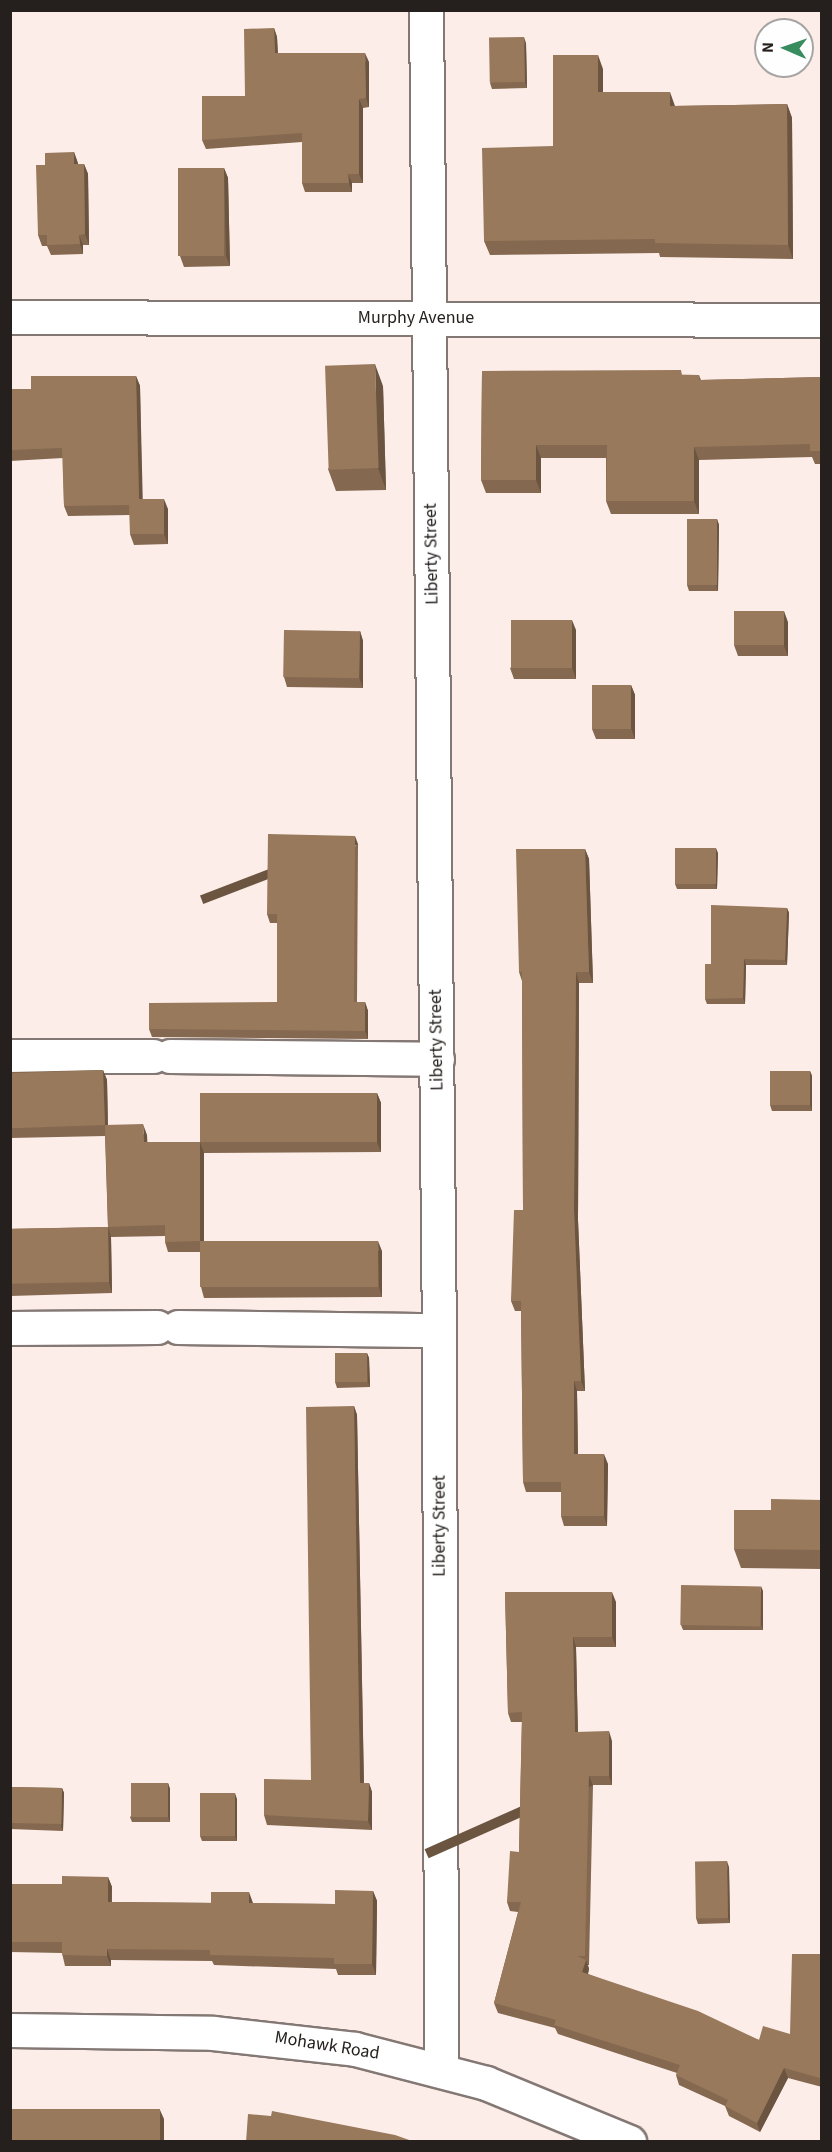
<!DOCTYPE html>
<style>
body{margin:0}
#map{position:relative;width:832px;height:2152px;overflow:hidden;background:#fcede9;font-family:"Source Sans 3",sans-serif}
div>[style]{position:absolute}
.roads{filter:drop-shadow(2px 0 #847874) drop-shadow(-2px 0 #847874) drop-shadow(0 2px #847874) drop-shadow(0 -2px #847874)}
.minor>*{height:33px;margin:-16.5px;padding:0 16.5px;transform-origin:16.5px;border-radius:16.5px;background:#fff}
.wall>*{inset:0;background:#84684f}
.shaded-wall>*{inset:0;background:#6b5540;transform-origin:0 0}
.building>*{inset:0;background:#99795c;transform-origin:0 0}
span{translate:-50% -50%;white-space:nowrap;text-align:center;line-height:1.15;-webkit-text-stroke:4.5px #fefefe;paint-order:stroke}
.street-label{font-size:18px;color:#25201e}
.frame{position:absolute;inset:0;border:12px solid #25201e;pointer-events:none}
.north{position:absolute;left:754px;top:18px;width:60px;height:60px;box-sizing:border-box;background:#fefefe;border:2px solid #a7a5a4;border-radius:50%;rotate:272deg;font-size:16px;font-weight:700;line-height:24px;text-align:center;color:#25201e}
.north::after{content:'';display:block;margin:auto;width:21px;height:27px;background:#388d5f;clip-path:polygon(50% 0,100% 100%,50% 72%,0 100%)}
</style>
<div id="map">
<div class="roads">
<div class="minor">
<div style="left:426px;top:10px;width:1320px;rotate:89.44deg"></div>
<div style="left:439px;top:1330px;width:739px;rotate:89.84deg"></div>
<div style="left:10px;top:317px;width:812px;rotate:0.21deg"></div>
<div style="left:10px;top:1056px;width:143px"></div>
<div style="left:170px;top:1056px;width:267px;rotate:0.6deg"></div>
<div style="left:178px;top:1327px;width:261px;rotate:0.7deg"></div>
<div style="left:10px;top:1328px;width:147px;rotate:-0.4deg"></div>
<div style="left:10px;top:2030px;width:203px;rotate:0.8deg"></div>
<div style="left:213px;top:2033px;width:143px;rotate:6.4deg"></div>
<div style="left:355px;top:2049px;width:135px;rotate:14.5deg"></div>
<div style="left:486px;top:2083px;width:155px;rotate:22.4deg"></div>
</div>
</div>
<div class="wall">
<div style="clip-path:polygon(149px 10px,236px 10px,236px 11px,150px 12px)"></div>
<div style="clip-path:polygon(274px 28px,277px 37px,278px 53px,369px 62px,369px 107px,363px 108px,363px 183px,352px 183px,352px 192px,305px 192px,302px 183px,302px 142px,206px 149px,202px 140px,245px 96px)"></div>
<div style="clip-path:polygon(526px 43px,527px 88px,492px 89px,490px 83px)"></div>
<div style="clip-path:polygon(603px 69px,603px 92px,675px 106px,787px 104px,792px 118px,793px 259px,660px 257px,659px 253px,490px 255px,484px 241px,553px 146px)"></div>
<div style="clip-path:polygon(74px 152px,78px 164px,84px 164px,88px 174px,89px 245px,83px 245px,83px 254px,51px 255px,47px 246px,42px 246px,38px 235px,45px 165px)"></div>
<div style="clip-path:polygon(224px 168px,228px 178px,230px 266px,184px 267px,180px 256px)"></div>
<div style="clip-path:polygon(482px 371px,699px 375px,701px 380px,822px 377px,822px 464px,815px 464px,812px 457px,699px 460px,699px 514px,611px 514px,606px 501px,606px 458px,541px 458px,541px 493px,486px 493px,481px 480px)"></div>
<div style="clip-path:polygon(136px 376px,140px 386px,142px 499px,168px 509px,168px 544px,134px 545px,130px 534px,130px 515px,68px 516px,64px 506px,63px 458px,10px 461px,10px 389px,31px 389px)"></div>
<div style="clip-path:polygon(383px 386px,386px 490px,336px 491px,328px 469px)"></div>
<div style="clip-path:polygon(717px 519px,719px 525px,718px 591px,689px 591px,687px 585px)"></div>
<div style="clip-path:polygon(788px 622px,788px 656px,738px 656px,734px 645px)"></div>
<div style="clip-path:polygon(576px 630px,576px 679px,514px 679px,510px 668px)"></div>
<div style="clip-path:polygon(360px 631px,363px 641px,363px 688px,287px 687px,284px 677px)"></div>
<div style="clip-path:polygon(631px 685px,635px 695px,635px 739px,596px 739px,592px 729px)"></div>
<div style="clip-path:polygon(358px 844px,357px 1002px,365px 1002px,368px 1011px,368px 1039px,152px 1037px,149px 1029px,277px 1002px,277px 923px,270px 923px,267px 914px)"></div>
<div style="clip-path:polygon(585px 849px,589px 859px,593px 983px,579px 983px,578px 1220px,585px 1391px,577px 1391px,578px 1454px,608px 1464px,607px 1526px,564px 1526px,561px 1516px,561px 1492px,526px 1492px,523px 1482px,521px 1311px,515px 1311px,511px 1301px,523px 1210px,522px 981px,519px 972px)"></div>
<div style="clip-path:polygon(718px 853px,717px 889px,677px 889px,675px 884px)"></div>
<div style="clip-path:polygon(787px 908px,789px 913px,787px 965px,746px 965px,745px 1004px,707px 1004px,705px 999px,711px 964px)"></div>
<div style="clip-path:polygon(103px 1070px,107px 1080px,108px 1125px,147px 1135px,147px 1142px,200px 1142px,377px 1093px,381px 1103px,381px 1152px,204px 1153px,204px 1241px,382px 1251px,382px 1297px,204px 1298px,201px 1287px,200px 1252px,168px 1252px,165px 1242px,165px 1236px,111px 1237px,112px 1293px,10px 1296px,10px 1229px,108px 1227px,105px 1136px,10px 1138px,10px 1072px)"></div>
<div style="clip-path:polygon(810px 1071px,812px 1076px,812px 1111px,772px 1111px,770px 1105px)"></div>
<div style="clip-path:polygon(367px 1353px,369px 1358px,370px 1387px,337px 1388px,335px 1382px)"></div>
<div style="clip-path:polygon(354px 1406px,357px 1415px,364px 1783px,369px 1783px,372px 1792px,372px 1830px,267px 1825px,264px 1815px,311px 1780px)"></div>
<div style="clip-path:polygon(822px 1500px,822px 1569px,741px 1568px,734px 1549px,771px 1510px)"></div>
<div style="clip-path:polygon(763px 1591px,763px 1630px,683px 1630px,681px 1625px)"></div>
<div style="clip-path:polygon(505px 1592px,616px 1602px,616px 1647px,576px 1647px,578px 1732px,612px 1741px,612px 1785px,593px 1785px,589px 1965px,588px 1965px,589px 1969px,588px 1974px,759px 2040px,790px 2034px,822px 1954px,822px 2087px,788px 2078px,760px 2132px,729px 2116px,725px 2106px,679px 2085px,676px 2075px,677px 2073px,558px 2034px,555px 2028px,498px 2013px,494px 2003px,518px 1912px,510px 1911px,507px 1902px,519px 1852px,522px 1722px,511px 1722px,508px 1713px)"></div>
<div style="clip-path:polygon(168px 1783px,170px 1789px,170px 1822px,132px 1822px,130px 1817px)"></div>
<div style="clip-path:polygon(10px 1787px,62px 1788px,64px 1793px,63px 1831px,10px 1829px)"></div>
<div style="clip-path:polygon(237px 1799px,237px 1841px,202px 1841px,200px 1836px)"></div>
<div style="clip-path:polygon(729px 1867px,730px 1923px,698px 1924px,696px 1918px)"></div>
<div style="clip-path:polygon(108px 1877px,112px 1887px,112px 1902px,335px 1904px,373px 1891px,377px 1901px,376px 1975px,338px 1975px,336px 1969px,214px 1965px,212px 1961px,111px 1960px,111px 1966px,65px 1966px,62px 1953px,10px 1952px,10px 1884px,62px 1884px)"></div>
</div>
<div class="shaded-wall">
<div style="clip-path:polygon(274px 28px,277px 37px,278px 62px,275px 53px)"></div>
<div style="clip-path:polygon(524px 37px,526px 43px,527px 88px,525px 82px)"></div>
<div style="clip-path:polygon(365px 53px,369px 62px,369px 107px,366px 98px)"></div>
<div style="clip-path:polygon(598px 55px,603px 69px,603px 106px,598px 92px)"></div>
<div style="clip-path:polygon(670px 92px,675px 106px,670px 106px)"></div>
<div style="clip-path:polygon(359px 99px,363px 108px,363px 183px,359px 174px)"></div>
<div style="clip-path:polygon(787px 104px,792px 118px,793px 259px,788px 245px)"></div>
<div style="clip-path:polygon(74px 152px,78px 163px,78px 175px,74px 164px)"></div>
<div style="clip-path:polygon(84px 164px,88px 174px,89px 245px,85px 234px)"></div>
<div style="clip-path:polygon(224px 168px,228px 178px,230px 266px,226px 256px)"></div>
<div style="clip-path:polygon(348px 174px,352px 183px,352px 192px,349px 183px)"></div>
<div style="clip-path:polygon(79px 235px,83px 245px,83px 254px,80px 244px)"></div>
<div style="clip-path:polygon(375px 364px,383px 386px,386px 490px,378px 468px)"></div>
<div style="clip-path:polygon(136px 376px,140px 386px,143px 510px,139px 499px)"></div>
<div style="clip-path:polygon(536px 445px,541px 458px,541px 493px,536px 480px)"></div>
<div style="clip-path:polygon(694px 447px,699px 460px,699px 514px,694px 501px)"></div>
<div style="clip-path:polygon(164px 499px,168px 509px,168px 544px,164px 534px)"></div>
<div style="clip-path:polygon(717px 519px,719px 525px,718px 591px,716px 585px)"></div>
<div style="clip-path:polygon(784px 611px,788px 622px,788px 656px,784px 646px)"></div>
<div style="clip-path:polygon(572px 620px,576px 630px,576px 679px,572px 668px)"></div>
<div style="clip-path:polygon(360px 631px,363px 641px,363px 688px,359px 677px)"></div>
<div style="clip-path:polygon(631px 685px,635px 695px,635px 739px,631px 728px)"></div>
<div style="left:355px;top:836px;width:9px;height:166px;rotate:69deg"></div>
<div style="clip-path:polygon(716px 848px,718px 853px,717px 889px,715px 884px)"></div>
<div style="clip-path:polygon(585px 849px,589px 859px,593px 983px,589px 972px)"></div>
<div style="clip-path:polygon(787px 908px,789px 913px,787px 965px,785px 960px)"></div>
<div style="clip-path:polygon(744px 959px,746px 965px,745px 1004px,743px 998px)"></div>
<div style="clip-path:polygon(576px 972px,579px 983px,578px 1220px,585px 1391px,581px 1381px,574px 1210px)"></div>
<div style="clip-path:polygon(365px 1002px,368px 1011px,368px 1039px,365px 1031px)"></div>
<div style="clip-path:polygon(103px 1070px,107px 1080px,108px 1135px,105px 1125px)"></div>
<div style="clip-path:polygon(810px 1071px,812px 1076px,812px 1111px,810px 1105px)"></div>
<div style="clip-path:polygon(377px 1093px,381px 1103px,381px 1152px,377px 1142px)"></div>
<div style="clip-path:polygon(143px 1124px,147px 1135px,148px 1153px,144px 1142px)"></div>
<div style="clip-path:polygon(200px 1142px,204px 1153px,204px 1252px,200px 1241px)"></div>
<div style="clip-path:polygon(108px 1227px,111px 1237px,112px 1293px,109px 1282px)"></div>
<div style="clip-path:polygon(378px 1241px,382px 1251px,382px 1297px,379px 1287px)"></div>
<div style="clip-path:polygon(367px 1353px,369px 1358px,370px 1387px,368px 1382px)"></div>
<div style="clip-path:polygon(574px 1381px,577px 1391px,578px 1465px,574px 1454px)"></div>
<div style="clip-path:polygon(354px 1406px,357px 1415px,364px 1792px,360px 1783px)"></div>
<div style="clip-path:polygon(604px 1454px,608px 1464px,607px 1526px,604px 1516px)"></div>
<div style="clip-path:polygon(761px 1586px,763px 1591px,763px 1630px,761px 1625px)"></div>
<div style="clip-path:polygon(612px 1592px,616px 1602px,616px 1647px,612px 1637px)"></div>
<div style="clip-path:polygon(573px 1637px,576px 1647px,578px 1741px,575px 1732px)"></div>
<div style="clip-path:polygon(609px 1731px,612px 1741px,612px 1785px,609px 1776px)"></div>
<div style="left:589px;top:1776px;width:10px;height:180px;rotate:66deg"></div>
<div style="clip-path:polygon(168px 1783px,170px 1789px,170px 1822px,168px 1817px)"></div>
<div style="clip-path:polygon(369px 1783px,372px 1792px,372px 1830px,368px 1821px)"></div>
<div style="clip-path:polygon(62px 1788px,64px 1793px,63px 1831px,61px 1826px)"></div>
<div style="clip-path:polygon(235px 1793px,237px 1799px,237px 1841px,235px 1836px)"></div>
<div style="clip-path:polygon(727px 1861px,729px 1867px,730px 1923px,728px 1918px)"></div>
<div style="clip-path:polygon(108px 1877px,112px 1887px,111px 1912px,108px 1902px)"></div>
<div style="clip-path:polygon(373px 1891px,377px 1901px,376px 1975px,372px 1964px)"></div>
<div style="clip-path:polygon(249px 1892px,253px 1903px,249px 1903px)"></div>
<div style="clip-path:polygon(107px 1949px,111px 1960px,111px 1966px,107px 1956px)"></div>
<div style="clip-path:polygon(586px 1960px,589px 1969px,586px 1982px,582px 1972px)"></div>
<div style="clip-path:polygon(822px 2006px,822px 2082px,820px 2078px)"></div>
<div style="clip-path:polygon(784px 2068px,788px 2078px,760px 2132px,757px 2123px)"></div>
<div style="clip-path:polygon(160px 2110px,164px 2119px,164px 2142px,160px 2142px)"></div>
</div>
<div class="building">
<div style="clip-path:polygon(274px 28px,275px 53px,365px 53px,366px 98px,359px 99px,359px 174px,348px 174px,349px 183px,302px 183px,302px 133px,202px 140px,202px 96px,245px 96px,244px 29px)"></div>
<div style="left:524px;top:37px;width:45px;height:35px;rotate:89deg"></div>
<div style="clip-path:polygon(553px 55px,598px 55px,598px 92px,670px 92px,670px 106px,787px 104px,788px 245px,655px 243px,655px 239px,484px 241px,482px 148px,553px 146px)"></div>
<div style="clip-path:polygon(74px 152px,74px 164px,84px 164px,85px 234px,79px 235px,80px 244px,47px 245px,47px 235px,38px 235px,36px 165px,45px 165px,45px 153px)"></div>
<div style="left:178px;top:168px;width:46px;height:88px"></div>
<div style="left:375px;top:364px;width:104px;height:50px;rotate:88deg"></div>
<div style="clip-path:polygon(681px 370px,682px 375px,699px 375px,699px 380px,822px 377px,822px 451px,810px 451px,810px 444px,694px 447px,694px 501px,606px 501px,607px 445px,536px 445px,536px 480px,481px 480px,482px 371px)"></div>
<div style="clip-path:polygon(31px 376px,136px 376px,139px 499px,164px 499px,164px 534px,130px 534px,129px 505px,64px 506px,62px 448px,10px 450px,10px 389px,31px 389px)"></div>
<div style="left:687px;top:519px;width:30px;height:66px"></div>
<div style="left:734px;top:611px;width:50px;height:34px"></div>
<div style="left:511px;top:620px;width:61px;height:48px"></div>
<div style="left:284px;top:630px;width:76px;height:47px;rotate:1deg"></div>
<div style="left:592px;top:685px;width:39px;height:44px"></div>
<div style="clip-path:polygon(268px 834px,355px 836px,354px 1002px,365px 1002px,365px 1031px,149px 1029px,149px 1003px,277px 1002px,277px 914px,267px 914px)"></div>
<div style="left:675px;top:848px;width:41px;height:36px"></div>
<div style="clip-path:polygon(516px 849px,585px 849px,589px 972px,576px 972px,574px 1210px,581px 1381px,574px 1381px,574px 1454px,604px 1454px,604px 1516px,561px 1516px,561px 1482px,523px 1482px,521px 1301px,511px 1301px,514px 1210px,523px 1210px,522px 972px,519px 972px)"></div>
<div style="clip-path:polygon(711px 905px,787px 908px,785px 960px,744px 959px,743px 998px,705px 999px,705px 964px,711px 964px)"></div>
<div style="left:103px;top:1070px;width:55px;height:93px;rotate:88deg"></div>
<div style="left:770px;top:1071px;width:40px;height:34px"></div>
<div style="left:200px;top:1093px;width:177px;height:49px"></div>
<div style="clip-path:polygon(143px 1124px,144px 1142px,200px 1142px,200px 1241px,165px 1242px,165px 1225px,108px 1227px,105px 1125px)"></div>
<div style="left:108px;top:1227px;width:55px;height:98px;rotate:89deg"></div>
<div style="left:200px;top:1241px;width:178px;height:46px"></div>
<div style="left:335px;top:1353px;width:32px;height:29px"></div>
<div style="clip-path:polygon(354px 1406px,360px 1783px,369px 1783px,368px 1821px,264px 1815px,264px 1779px,311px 1780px,306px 1407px)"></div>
<div style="clip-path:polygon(771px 1499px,822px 1500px,822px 1550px,734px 1549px,734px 1510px,771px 1510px)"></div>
<div style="left:681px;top:1585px;width:80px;height:40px;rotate:1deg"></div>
<div style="clip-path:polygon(505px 1592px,612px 1592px,612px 1637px,573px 1637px,575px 1732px,609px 1731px,609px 1776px,589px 1776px,585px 1956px,577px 1956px,586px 1960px,582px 1972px,698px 2011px,759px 2040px,763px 2026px,790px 2034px,792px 1954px,822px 1954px,820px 2078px,784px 2068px,757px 2123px,725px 2106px,728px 2100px,676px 2075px,680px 2065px,554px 2025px,556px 2020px,494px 2003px,521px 1902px,507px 1902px,510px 1851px,519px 1852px,522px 1712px,508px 1713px)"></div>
<div style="left:168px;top:1783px;width:34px;height:37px;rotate:90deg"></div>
<div style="left:10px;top:1787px;width:52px;height:36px;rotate:1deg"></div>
<div style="left:200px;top:1793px;width:35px;height:43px"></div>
<div style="left:727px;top:1861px;width:57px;height:32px;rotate:89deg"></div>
<div style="clip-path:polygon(62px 1876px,108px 1877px,108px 1902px,211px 1903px,211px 1892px,249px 1892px,249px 1903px,335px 1904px,335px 1890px,373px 1891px,372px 1964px,334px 1964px,334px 1958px,210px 1955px,210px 1950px,107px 1949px,107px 1956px,62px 1955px,62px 1942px,10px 1942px,10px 1884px,62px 1884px)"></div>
<div style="left:10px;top:2109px;width:150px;height:33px"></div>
<div style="clip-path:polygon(272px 2111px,395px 2135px,415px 2142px,246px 2142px,248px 2114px,271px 2116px)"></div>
</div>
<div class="street-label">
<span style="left:416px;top:318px">Murphy Avenue</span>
<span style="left:432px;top:554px;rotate:-91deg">Liberty Street</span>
<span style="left:437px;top:1040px;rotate:-91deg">Liberty Street</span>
<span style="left:440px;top:1526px;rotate:-90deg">Liberty Street</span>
<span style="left:327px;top:2046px;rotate:9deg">Mohawk Road</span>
</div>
<div class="frame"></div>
<div class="north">N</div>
</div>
